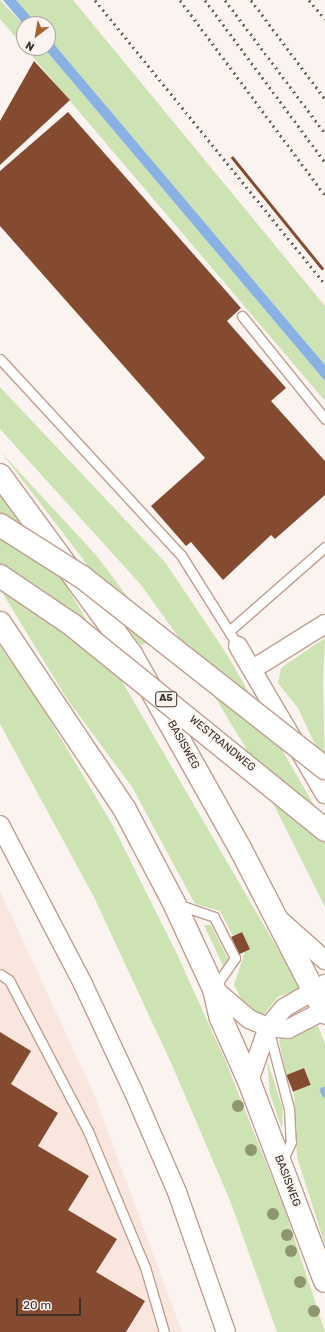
<!DOCTYPE html>
<style>
body{margin:0}
#map{position:relative;width:325px;height:1332px;overflow:hidden;background:#faf3f0;font-family:Rubik,sans-serif}
div>[style]{position:absolute}
.built>*{inset:0;background:#f9e7df}
.green>*{inset:0;background:#cee3b4}
.water>*{inset:0;background:#89b1e4}
.stream>*{height:7px;margin:-3.5px;padding:0 3.5px;transform-origin:3.5px;border-radius:3.5px;background:#89b1e4}
.building>*{inset:0;background:#844b31;transform-origin:0 0}
.roads{filter:drop-shadow(1px 0 #bf9e8f) drop-shadow(-1px 0 #bf9e8f) drop-shadow(0 1px #bf9e8f) drop-shadow(0 -1px #bf9e8f)}
.lane>*{height:9px;margin:-4.5px;padding:0 4.5px;transform-origin:4.5px;border-radius:4.5px;background:#fff}
.street>*{height:18px;margin:-9px;padding:0 9px;transform-origin:9px;border-radius:9px;background:#fff}
.secondary>*{height:22px;margin:-11px;padding:0 11px;transform-origin:11px;border-radius:11px;background:#fff}
.rail>*{height:3px;margin-top:-1.5px;transform-origin:0;background:repeating-linear-gradient(90deg,#70645e 0 2px,transparent 0 6px)}
.bridges{filter:drop-shadow(1px 0 #bf9e8f) drop-shadow(-1px 0 #bf9e8f) drop-shadow(0 1px #bf9e8f) drop-shadow(0 -1px #bf9e8f)}
.highway-bridge>*{height:22px;margin:-11px;padding:0 11px;transform-origin:11px;border-radius:11px;background:#fff}
.trees>*{width:12px;height:12px;margin:-6px;border-radius:50%;background:#8d966f}
span{translate:-50% -50%;white-space:nowrap;text-align:center;line-height:1.15;-webkit-text-stroke:4px #faf3f0;paint-order:stroke}
.shield-label span{padding:1px 3px;background:#faf3f0;border:1px solid;border-radius:3px;-webkit-text-stroke-width:0}
.shield-label{font-size:10px;color:#3d2f29;font-weight:700}
.street-label{font-size:11px;color:#3d2f29}
.north{position:absolute;left:16px;top:16px;width:40px;height:40px;box-sizing:border-box;background:#faf3f0;border:1px solid #aea5a0;border-radius:50%;rotate:211deg;font-size:11px;font-weight:700;line-height:16px;text-align:center;color:#3d2f29}
.north::after{content:'';display:block;margin:auto;width:14px;height:18px;background:#a6652f;clip-path:polygon(50% 0,100% 100%,50% 72%,0 100%)}
.scale{position:absolute;left:16px;top:1298px;width:65px;height:18px;box-sizing:border-box;border:2px solid #3d2f29;border-top:0;padding-left:5px;font-size:12px;line-height:14px;white-space:nowrap;color:#3d2f29;-webkit-text-stroke:3px #faf3f0;paint-order:stroke}
</style>
<div id="map">
<div class="built">
<div style="clip-path:polygon(0 891px,94px 1094px,182px 1332px,0 1332px)"></div>
</div>
<div class="green">
<div style="clip-path:polygon(0 0,24px 25px,24px 47px,0 19px)"></div>
<div style="clip-path:polygon(16px 0,73px 0,325px 306px,325px 365px,48px 37px,48px 24px,37px 24px)"></div>
<div style="clip-path:polygon(25px 48px,44px 48px,325px 381px,325px 401px)"></div>
<div style="clip-path:polygon(0 387px,165px 562px,226px 653px,325px 824px,325px 907px,244px 745px,177px 635px,141px 585px,0 429px)"></div>
<div style="clip-path:polygon(0 451px,96px 555px,157px 636px,141px 646px,104px 596px,83px 559px)"></div>
<div style="clip-path:polygon(0 494px,66px 585px,301px 989px,278px 997px,262px 1017px,242px 1001px,234px 985px,245px 951px,242px 932px,233px 936px,220px 911px,195px 904px,132px 787px,67px 699px,0 589px)"></div>
<div style="clip-path:polygon(325px 638px,323px 681px,325px 766px,298px 708px,278px 683px,281px 668px)"></div>
<div style="clip-path:polygon(0 646px,39px 702px,112px 824px,177px 954px,225px 1060px,285px 1210px,325px 1332px,277px 1332px,231px 1203px,172px 1065px,94px 897px,0 724px)"></div>
<div style="clip-path:polygon(204px 925px,211px 925px,228px 959px,223px 966px)"></div>
<div style="clip-path:polygon(318px 1026px,325px 1044px,325px 1245px,297px 1157px,294px 1092px,311px 1084px,304px 1068px,286px 1075px,279px 1040px)"></div>
<div style="clip-path:polygon(267px 1060px,283px 1109px,282px 1129px,270px 1094px)"></div>
</div>
<div class="water">
<div style="clip-path:polygon(3px 0,16px 0,37px 24px,24px 25px)"></div>
<div style="clip-path:polygon(48px 37px,325px 365px,325px 381px,44px 48px,48px 48px)"></div>
</div>
<div class="stream">
<div style="left:323px;top:1090px;width:4px;rotate:63deg"></div>
</div>
<div class="building">
<div style="clip-path:polygon(34px 61px,70px 100px,0 165px,0 121px)"></div>
<div style="clip-path:polygon(68px 112px,241px 308px,227px 321px,286px 388px,271px 401px,325px 461px,325px 495px,275px 539px,271px 535px,223px 580px,191px 542px,186px 546px,151px 506px,205px 458px,0 226px,0 171px)"></div>
<div style="left:233px;top:156px;width:145px;height:3px;rotate:51deg"></div>
<div style="left:242px;top:932px;width:19px;height:12px;rotate:65deg"></div>
<div style="clip-path:polygon(0 1032px,31px 1051px,11px 1084px,58px 1113px,38px 1146px,89px 1176px,68px 1210px,117px 1239px,96px 1272px,145px 1301px,126px 1332px,0 1332px)"></div>
<div style="left:304px;top:1068px;width:18px;height:19px;rotate:68deg"></div>
</div>
<div class="roads">
<div class="lane">
<div style="left:242px;top:316px;width:132px;rotate:51.1deg"></div>
<div style="left:0;top:359px;width:267px;rotate:47.3deg"></div>
<div style="left:181px;top:555px;width:107px;rotate:57.9deg"></div>
<div style="left:229px;top:631px;width:128px;rotate:-41.2deg"></div>
<div style="left:177px;top:904px;width:39px;rotate:19deg"></div>
<div style="left:214px;top:917px;width:46px;rotate:62.9deg"></div>
<div style="left:235px;top:958px;width:35px;rotate:125deg"></div>
<div style="left:0;top:974px;width:11px;rotate:34deg"></div>
<div style="left:9px;top:980px;width:170px;rotate:62.4deg"></div>
<div style="left:88px;top:1131px;width:147px;rotate:67.3deg"></div>
<div style="left:145px;top:1267px;width:68px;rotate:73.7deg"></div>
<div style="left:269px;top:1032px;width:80px;rotate:75.4deg"></div>
<div style="left:289px;top:1109px;width:33px;rotate:87deg"></div>
<div style="left:291px;top:1142px;width:21px;rotate:115deg"></div>
</div>
<div class="street">
<div style="left:238px;top:646px;width:172px;rotate:59.6deg"></div>
<div style="left:253px;top:669px;width:85px;rotate:-32deg"></div>
<div style="left:0;top:825px;width:179px;rotate:62.4deg"></div>
<div style="left:83px;top:984px;width:120px;rotate:64.9deg"></div>
<div style="left:134px;top:1093px;width:108px;rotate:66.5deg"></div>
<div style="left:177px;top:1192px;width:148px;rotate:70.7deg"></div>
<div style="left:281px;top:921px;width:59px;rotate:41.6deg"></div>
<div style="left:214px;top:989px;width:46px;rotate:40.6deg"></div>
<div style="left:249px;top:1019px;width:21px;rotate:23deg"></div>
<div style="left:268px;top:1027px;width:20px;rotate:6deg"></div>
<div style="left:288px;top:1029px;width:42px;rotate:-27.2deg"></div>
<div style="left:249px;top:1081px;width:57px;rotate:-70.6deg"></div>
<div style="left:268px;top:1027px;width:25px;rotate:-50deg"></div>
<div style="left:284px;top:1008px;width:48px;rotate:-30.3deg"></div>
</div>
<div class="secondary">
<div style="left:0;top:475px;width:222px;rotate:53.8deg"></div>
<div style="left:131px;top:654px;width:225px;rotate:60.7deg"></div>
<div style="left:241px;top:850px;width:183px;rotate:62.7deg"></div>
<div style="left:0;top:623px;width:223px;rotate:56.2deg"></div>
<div style="left:124px;top:808px;width:107px;rotate:62.2deg"></div>
<div style="left:174px;top:903px;width:95px;rotate:65.1deg"></div>
<div style="left:214px;top:989px;width:28px;rotate:77deg"></div>
<div style="left:220px;top:1016px;width:71px;rotate:66deg"></div>
<div style="left:249px;top:1081px;width:214px;rotate:69.2deg"></div>
</div>
</div>
<div class="rail">
<div style="left:95px;top:0;width:365px;rotate:51deg"></div>
<div style="left:180px;top:0;width:243px;rotate:53.4deg"></div>
<div style="left:205px;top:0;width:202px;rotate:53.5deg"></div>
<div style="left:225px;top:0;width:166px;rotate:53.1deg"></div>
<div style="left:251px;top:0;width:124px;rotate:53.2deg"></div>
<div style="left:309px;top:0;width:25px;rotate:50deg"></div>
</div>
<div class="bridges">
<div class="highway-bridge">
<div style="left:0;top:525px;width:97px;rotate:32.4deg"></div>
<div style="left:82px;top:577px;width:309px;rotate:38.2deg"></div>
<div style="left:0;top:576px;width:86px;rotate:34.1deg"></div>
<div style="left:71px;top:624px;width:327px;rotate:39deg"></div>
</div>
</div>
<div class="trees">
<div style="left:238px;top:1106px"></div>
<div style="left:251px;top:1150px"></div>
<div style="left:273px;top:1214px"></div>
<div style="left:287px;top:1235px"></div>
<div style="left:291px;top:1251px"></div>
<div style="left:300px;top:1282px"></div>
<div style="left:314px;top:1311px"></div>
</div>
<div class="shield-label">
<span style="left:166px;top:699px">A5</span>
</div>
<div class="street-label">
<span style="left:222px;top:744px;rotate:39deg">WESTRANDWEG</span>
<span style="left:183px;top:745px;rotate:61deg">BASISWEG</span>
<span style="left:287px;top:1181px;rotate:69deg">BASISWEG</span>
</div>
<div class="north">N</div>
<div class="scale">20 m</div>
</div>
